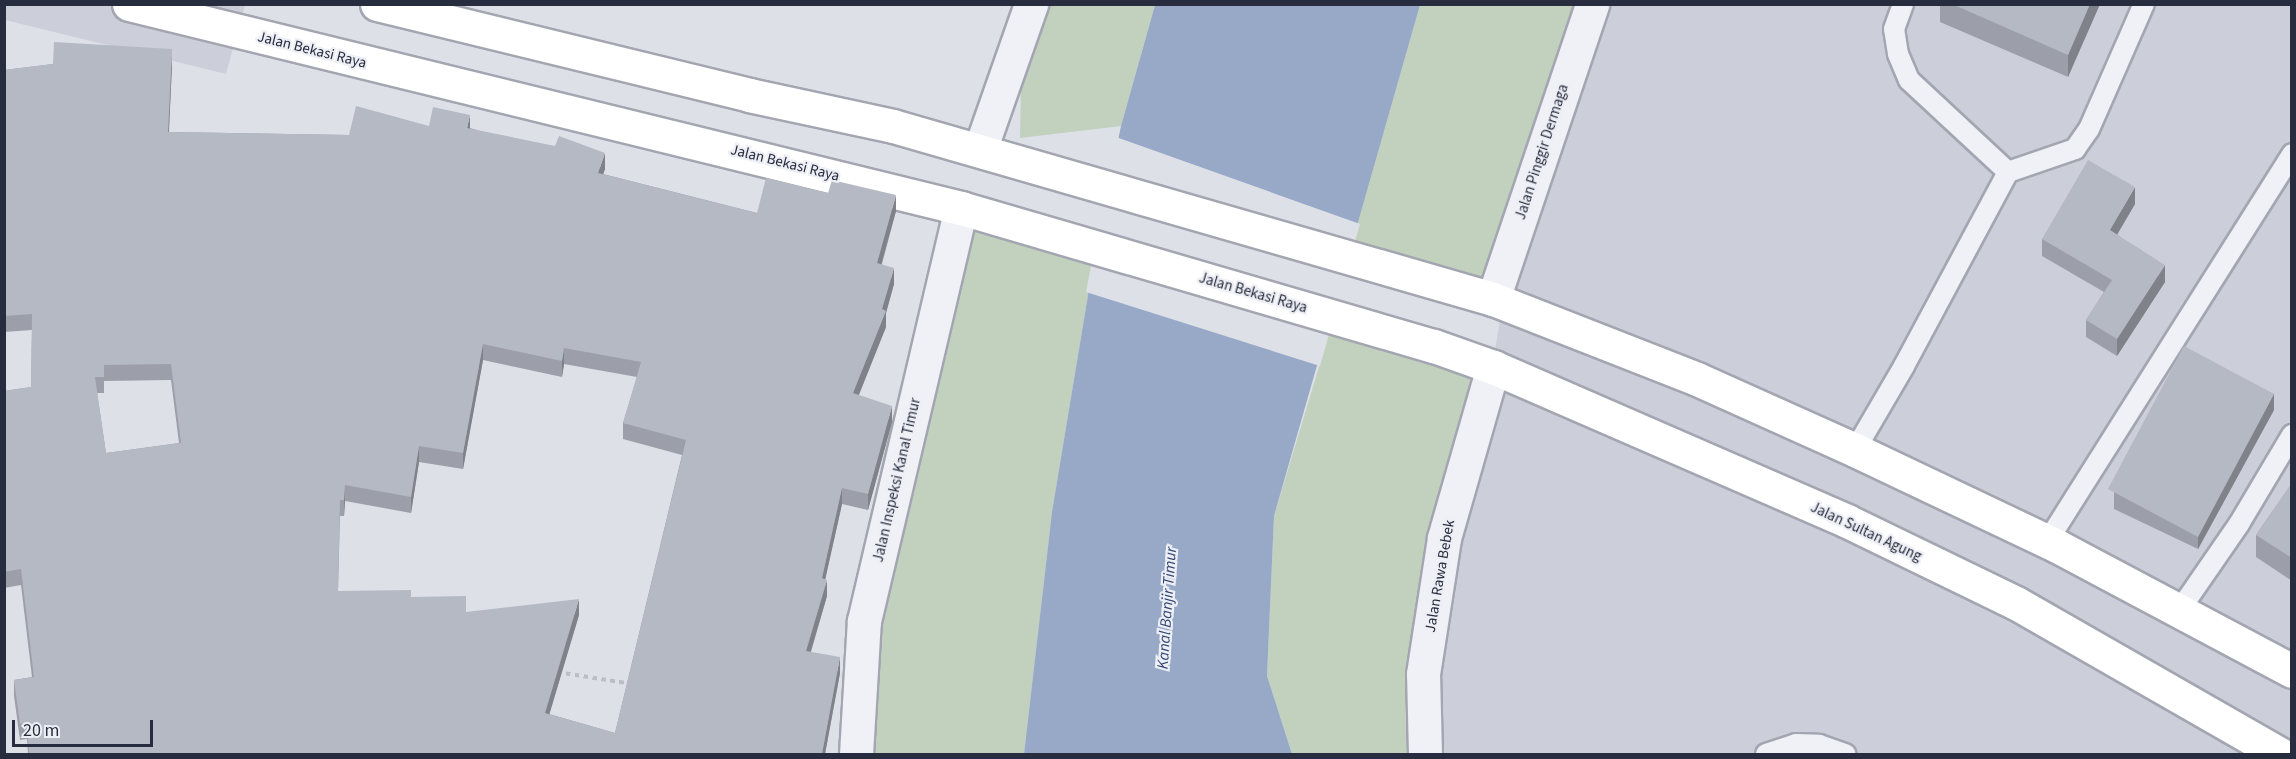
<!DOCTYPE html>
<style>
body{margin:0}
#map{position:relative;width:2296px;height:759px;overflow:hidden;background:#dde0e7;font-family:"Source Sans 3",sans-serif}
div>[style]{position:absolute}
.built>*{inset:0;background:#cccfd9}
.green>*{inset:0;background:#c1d1be}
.water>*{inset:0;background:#98a9c8}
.pier>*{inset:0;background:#dde0e7}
.path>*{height:4px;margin-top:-2px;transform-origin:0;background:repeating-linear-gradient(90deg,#bcbec6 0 4.5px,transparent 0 9px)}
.roads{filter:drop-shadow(2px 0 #a3a6b1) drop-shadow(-2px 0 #a3a6b1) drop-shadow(0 2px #a3a6b1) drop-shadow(0 -2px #a3a6b1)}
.service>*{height:20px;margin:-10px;padding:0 10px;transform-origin:10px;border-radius:10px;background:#f0f1f6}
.tertiary>*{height:33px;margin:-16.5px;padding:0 16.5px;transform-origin:16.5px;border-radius:16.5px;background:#f0f1f6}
.trunk>*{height:33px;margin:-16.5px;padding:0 16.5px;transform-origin:16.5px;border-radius:16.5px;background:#fff}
.wall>*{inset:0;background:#9c9fa9}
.shaded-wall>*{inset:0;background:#7f8289}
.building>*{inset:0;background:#b5b9c4;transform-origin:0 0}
span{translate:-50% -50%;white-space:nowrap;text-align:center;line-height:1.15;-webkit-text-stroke:4.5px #edeff5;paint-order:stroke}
.street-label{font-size:15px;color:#272c3e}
.water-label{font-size:16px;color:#304672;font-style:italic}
.frame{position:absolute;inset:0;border:6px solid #272c3e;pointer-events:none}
.scale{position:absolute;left:12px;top:720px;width:141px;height:27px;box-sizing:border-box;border:3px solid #272c3e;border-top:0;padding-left:8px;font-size:18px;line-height:21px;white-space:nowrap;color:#272c3e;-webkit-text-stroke:4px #edeff5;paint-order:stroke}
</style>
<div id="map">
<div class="built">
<div style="clip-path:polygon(5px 5px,245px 5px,226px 74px,5px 20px)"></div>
<div style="clip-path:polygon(1592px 5px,2291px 5px,2291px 754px,1427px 754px,1423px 674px,1491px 373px,1515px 233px)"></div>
</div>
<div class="green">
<div style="clip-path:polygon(1031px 5px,1155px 5px,1121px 126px,1020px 138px,1022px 30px)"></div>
<div style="clip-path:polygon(1420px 5px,1592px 5px,1493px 299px,1346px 261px)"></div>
<div style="clip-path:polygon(961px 208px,1096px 247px,1052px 512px,1024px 754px,856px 754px,864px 621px)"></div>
<div style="clip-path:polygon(1334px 317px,1493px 367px,1444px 538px,1425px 754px,1292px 754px,1267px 676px,1274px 516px)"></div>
</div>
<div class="water">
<div style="clip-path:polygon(1155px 5px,1420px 5px,1274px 516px,1267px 676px,1292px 754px,1024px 754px,1052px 512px,1096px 247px,1121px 126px)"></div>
</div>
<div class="pier">
<div style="clip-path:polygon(1116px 137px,1360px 224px,1320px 366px,1086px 292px)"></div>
</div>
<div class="path">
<div style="left:557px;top:672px;width:76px;rotate:9.1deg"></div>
</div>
<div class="roads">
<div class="service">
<div style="left:2008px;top:172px;width:71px;rotate:-18.9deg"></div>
<div style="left:2075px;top:149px;width:24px;rotate:-55deg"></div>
<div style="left:2089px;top:129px;width:137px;rotate:-66.3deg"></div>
<div style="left:1855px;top:450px;width:97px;rotate:-59.7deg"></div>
<div style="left:1904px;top:366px;width:220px;rotate:-61.8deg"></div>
<div style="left:2008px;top:172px;width:135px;rotate:-137.1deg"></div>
<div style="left:1909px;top:80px;width:28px;rotate:-113deg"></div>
<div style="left:1898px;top:54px;width:25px;rotate:-99deg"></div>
<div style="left:1894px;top:29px;width:27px;rotate:-70deg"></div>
<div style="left:2047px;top:542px;width:459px;rotate:-57.7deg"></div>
<div style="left:2179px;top:611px;width:106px;rotate:-55.4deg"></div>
<div style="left:2239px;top:524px;width:104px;rotate:-59.2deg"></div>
<div style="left:1766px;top:754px;width:32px;rotate:-18deg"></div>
<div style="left:1796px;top:744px;width:23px;rotate:2deg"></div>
<div style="left:1819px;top:745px;width:28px;rotate:19deg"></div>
</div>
<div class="tertiary">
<div style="left:980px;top:150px;width:155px;rotate:-70.7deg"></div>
<div style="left:1493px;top:299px;width:311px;rotate:-71.4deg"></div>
<div style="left:856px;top:754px;width:133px;rotate:-86.6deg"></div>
<div style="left:864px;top:621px;width:424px;rotate:-76.8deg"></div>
<div style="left:1425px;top:754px;width:80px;rotate:-91.4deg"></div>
<div style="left:1423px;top:674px;width:138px;rotate:-81.2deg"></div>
<div style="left:1444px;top:538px;width:178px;rotate:-74deg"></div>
</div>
<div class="trunk">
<div style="left:129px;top:4px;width:857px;rotate:13.78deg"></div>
<div style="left:961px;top:208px;width:493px;rotate:16.3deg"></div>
<div style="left:1434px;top:346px;width:63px;rotate:19.6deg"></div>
<div style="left:1493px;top:367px;width:386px;rotate:23.5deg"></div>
<div style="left:1847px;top:521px;width:188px;rotate:25.9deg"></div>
<div style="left:2016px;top:603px;width:304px;rotate:29.8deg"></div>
<div style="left:377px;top:4px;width:383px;rotate:13.7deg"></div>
<div style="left:749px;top:95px;width:147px;rotate:12.1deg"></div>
<div style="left:893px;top:126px;width:624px;rotate:16.08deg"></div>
<div style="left:1493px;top:299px;width:219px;rotate:21.4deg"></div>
<div style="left:1697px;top:379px;width:173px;rotate:24.2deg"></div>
<div style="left:1855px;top:450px;width:224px;rotate:25.4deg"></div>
<div style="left:2057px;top:546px;width:266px;rotate:28deg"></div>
</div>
</div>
<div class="wall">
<div style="clip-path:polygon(1940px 4px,2100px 4px,2068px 77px,1940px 22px)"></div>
<div style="clip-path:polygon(evenodd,53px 64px,172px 65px,169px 132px,349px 135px,429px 126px,470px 128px,605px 169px,603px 174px,757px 213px,896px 211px,882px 264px,894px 284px,886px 313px,886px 327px,859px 395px,892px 422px,868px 510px,842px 504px,825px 579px,827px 596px,811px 652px,840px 673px,825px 754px,28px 754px,27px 739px,20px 740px,14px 696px,14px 680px,32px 677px,21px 585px,4px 588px,4px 391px,31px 387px,32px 330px,4px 332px,4px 70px,53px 64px,483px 360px,562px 377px,564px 364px,637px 377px,623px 423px,623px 439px,682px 455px,615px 733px,549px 714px,579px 615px,466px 612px,411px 597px,338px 591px,340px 516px,344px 516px,345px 501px,411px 513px,419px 462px,463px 469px,483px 360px,53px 64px,171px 380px,179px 443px,106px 453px,97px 393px,104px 393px,104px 381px,171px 380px)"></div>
<div style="clip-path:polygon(2135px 204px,2117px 234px,2165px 282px,2117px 356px,2086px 337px,2086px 320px,2104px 292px,2042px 256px,2042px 239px)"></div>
<div style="clip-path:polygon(2274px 410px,2198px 549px,2114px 509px,2114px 492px)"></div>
<div style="clip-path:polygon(2292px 483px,2292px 581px,2256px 557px,2256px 535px)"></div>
</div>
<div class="shaded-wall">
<div style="clip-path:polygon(2090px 4px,2100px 4px,2068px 77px,2068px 55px)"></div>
<div style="clip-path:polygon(172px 49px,172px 65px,168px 148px,168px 132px)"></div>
<div style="clip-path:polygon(470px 115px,470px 131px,467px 128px)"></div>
<div style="clip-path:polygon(605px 153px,605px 169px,598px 189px,598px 173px)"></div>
<div style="clip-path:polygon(2135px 187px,2135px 204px,2110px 247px,2110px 230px)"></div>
<div style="clip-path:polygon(896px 195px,896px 211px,877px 279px,877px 263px)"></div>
<div style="clip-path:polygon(2165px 265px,2165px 282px,2117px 356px,2117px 339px)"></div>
<div style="clip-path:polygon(894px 268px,894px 284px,886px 313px,886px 327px,853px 409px,853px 393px,882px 309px)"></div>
<div style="clip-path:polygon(483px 344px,483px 360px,463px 469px,463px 453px)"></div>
<div style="clip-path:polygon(564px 348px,564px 364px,562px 377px,562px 361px)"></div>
<div style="clip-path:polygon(2274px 393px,2274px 410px,2198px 549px,2198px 532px)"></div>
<div style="clip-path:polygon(892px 406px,892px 422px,868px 510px,868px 494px)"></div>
<div style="clip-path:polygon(419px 446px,419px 462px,411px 513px,411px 497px)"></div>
<div style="clip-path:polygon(345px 485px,345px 501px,344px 516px,344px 500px)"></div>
<div style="clip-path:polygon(842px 488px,842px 504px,822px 594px,822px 578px)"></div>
<div style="clip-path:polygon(827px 580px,827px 596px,806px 667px,806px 651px)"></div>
<div style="clip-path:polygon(579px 599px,579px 615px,545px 729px,545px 713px)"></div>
<div style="clip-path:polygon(840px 657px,840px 673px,825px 754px,822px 754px)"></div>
</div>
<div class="building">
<div style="clip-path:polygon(1952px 4px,2090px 4px,2068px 55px)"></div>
<div style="clip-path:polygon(evenodd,54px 42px,172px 49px,168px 132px,349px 135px,356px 106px,429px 126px,433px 107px,470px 115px,467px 128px,555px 146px,559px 136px,605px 153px,598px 173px,757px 213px,766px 178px,828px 193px,832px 180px,896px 195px,877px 263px,894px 268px,882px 309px,886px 311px,853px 393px,892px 406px,868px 494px,842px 488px,822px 578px,827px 580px,806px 651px,840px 657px,822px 754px,29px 754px,27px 723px,20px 724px,14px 680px,34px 677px,21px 569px,4px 572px,4px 391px,31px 387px,32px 314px,4px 316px,4px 70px,53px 64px,54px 42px,483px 344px,562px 361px,564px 348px,641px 362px,623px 423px,686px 440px,615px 733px,545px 713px,579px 599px,466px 612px,466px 596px,411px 597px,411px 590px,338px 591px,340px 500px,344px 500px,345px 485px,411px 497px,419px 446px,463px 453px,483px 344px,54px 42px,171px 364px,181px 443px,106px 453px,95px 377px,104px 377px,104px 365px,171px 364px)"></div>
<div style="clip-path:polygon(2088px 160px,2135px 187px,2110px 230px,2165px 265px,2117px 339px,2086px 320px,2112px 280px,2042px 239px)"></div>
<div style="left:2184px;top:346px;width:102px;height:162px;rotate:28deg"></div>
<div style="clip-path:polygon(2292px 483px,2292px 558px,2256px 535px)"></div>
</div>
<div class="street-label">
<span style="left:312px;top:50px;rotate:14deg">Jalan Bekasi Raya</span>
<span style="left:1542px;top:152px;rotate:-72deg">Jalan Pinggir Dermaga</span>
<span style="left:785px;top:163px;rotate:14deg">Jalan Bekasi Raya</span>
<span style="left:1253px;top:293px;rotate:16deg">Jalan Bekasi Raya</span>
<span style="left:897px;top:480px;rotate:-77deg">Jalan Inspeksi Kanal Timur</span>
<span style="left:1866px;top:532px;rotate:25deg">Jalan Sultan Agung</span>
<span style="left:1440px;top:576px;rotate:-80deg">Jalan Rawa Bebek</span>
</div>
<div class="water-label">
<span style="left:1167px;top:608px;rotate:-86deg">Kanal Banjir Timur</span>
</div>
<div class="frame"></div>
<div class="scale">20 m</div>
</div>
